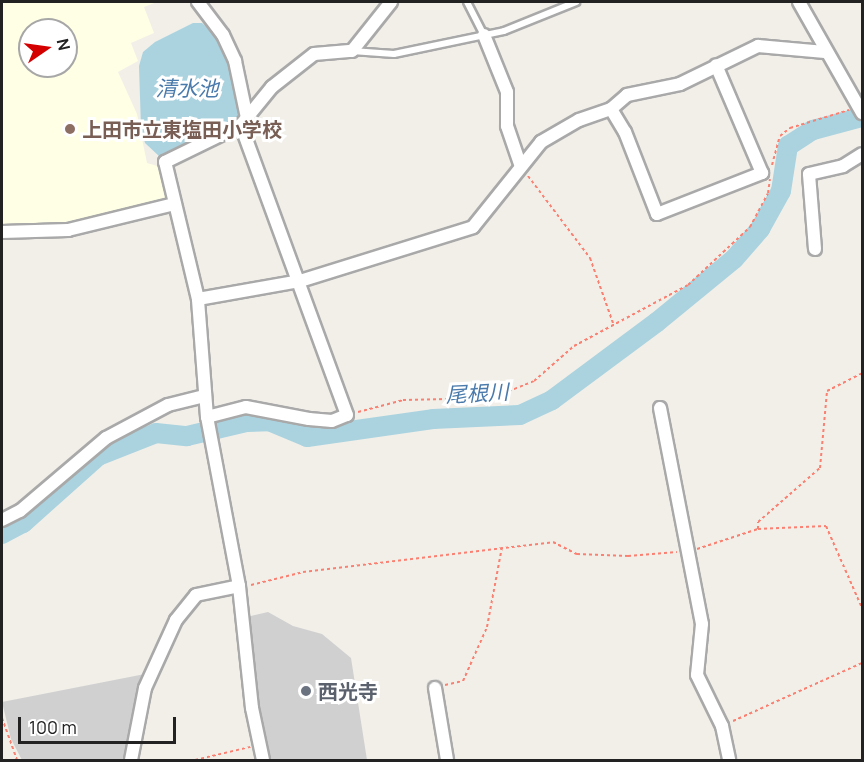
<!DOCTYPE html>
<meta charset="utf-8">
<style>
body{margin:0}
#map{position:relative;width:864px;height:762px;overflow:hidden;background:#f2efe9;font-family:Manrope,"Noto Sans JP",sans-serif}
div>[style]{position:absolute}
.education>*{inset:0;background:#ffffe5}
.religious>*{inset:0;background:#d0d0d0}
.water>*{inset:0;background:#aad3df}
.river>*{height:20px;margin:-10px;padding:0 10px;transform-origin:10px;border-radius:10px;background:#aad3df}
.path>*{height:2px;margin-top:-1px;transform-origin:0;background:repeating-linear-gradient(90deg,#fa8072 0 3px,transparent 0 6px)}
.roads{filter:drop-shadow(2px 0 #a9a9a9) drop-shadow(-2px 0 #a9a9a9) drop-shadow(0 2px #a9a9a9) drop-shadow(0 -2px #a9a9a9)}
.service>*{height:6px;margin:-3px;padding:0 3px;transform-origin:3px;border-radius:3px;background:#fff}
.minor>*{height:12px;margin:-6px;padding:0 6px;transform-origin:6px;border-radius:6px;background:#fff}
.dots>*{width:16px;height:16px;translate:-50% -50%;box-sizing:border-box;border:3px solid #fff;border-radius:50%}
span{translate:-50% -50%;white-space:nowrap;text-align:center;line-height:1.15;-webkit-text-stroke:6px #fff;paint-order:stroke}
.education-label{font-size:20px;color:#785e54;font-weight:700}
.left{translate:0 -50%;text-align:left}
.worship-label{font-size:20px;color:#5b616d;font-weight:700}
.water-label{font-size:21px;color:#4a7aab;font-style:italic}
.frame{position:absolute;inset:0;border:3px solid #222;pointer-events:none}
.north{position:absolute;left:18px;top:18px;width:60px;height:60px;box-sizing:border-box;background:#fff;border:2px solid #a7a7a7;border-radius:50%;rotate:77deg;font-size:16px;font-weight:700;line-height:24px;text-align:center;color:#222}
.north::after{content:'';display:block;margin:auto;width:21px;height:27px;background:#d40000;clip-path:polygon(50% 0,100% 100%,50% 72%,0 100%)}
.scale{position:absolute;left:18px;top:717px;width:158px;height:27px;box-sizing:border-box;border:3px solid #222;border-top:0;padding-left:8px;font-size:18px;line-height:21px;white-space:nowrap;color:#222;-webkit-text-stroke:4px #fff;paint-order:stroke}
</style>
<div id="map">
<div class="education">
<div style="clip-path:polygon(evenodd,2px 2px,157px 2px,144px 7px,154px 33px,131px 43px,138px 61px,118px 72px,137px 114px,147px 163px,161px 167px,169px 202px,67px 227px,2px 228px,2px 2px,30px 30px,66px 30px,66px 66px,30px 66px,30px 30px)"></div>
</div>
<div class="religious">
<div style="clip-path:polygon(268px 612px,293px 626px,322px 634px,351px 658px,367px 760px,268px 760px,257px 708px,247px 617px)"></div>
<div style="clip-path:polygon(145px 674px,127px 760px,22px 760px,11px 739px,2px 702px)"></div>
</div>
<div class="water">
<div style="clip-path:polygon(193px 23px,202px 23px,218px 37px,230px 63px,239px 118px,231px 125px,160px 157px,145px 143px,141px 128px,139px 66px,143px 52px,155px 42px)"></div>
</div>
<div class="river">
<div style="left:2px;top:534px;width:24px;rotate:-28deg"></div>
<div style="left:23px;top:523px;width:101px;rotate:-41.8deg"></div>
<div style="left:98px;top:456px;width:62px;rotate:-21.6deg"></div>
<div style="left:156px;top:433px;width:31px;rotate:6deg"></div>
<div style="left:187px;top:436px;width:61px;rotate:-13.3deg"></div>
<div style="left:246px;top:422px;width:23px;rotate:-2deg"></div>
<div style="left:269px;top:421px;width:41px;rotate:22.8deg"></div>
<div style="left:307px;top:437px;width:127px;rotate:-8.1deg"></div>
<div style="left:433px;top:419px;width:87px;rotate:-2.6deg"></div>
<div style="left:520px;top:415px;width:35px;rotate:-25deg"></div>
<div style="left:552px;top:400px;width:131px;rotate:-36.6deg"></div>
<div style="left:657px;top:322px;width:99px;rotate:-39.3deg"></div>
<div style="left:734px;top:259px;width:40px;rotate:-49deg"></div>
<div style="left:760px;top:229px;width:43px;rotate:-61.1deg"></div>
<div style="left:781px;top:191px;width:46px;rotate:-81.2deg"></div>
<div style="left:788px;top:146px;width:30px;rotate:-33deg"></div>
<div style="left:813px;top:130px;width:51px;rotate:-14.9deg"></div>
</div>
<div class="path">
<div style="left:772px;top:165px;width:30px;rotate:-75deg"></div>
<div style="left:780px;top:136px;width:13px;rotate:-39deg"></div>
<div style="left:790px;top:128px;width:62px;rotate:-17deg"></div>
<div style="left:528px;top:176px;width:103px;rotate:52.9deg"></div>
<div style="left:590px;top:258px;width:69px;rotate:70.5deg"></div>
<div style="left:358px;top:412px;width:47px;rotate:-14.9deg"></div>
<div style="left:403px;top:400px;width:89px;rotate:-1.3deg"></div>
<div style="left:492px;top:398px;width:45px;rotate:-22deg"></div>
<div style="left:534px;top:381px;width:53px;rotate:-41.2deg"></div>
<div style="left:574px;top:346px;width:129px;rotate:-28.2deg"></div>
<div style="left:688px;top:285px;width:85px;rotate:-43.1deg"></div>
<div style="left:750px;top:227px;width:38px;rotate:-62deg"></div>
<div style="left:768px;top:193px;width:14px;rotate:-82deg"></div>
<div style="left:758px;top:529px;width:7px;rotate:-90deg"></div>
<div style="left:758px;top:522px;width:82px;rotate:-41.1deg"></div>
<div style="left:820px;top:468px;width:77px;rotate:-84.8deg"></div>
<div style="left:827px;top:391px;width:39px;rotate:-27deg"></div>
<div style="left:697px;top:549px;width:64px;rotate:-18.2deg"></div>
<div style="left:758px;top:529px;width:68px;rotate:-2.5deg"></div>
<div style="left:826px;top:526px;width:90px;rotate:66.3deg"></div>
<div style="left:251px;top:585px;width:54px;rotate:-14deg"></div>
<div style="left:303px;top:572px;width:252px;rotate:-6.8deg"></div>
<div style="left:553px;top:542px;width:27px;rotate:27deg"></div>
<div style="left:577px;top:554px;width:51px;rotate:2.2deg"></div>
<div style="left:628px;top:556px;width:49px;rotate:-4.7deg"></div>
<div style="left:445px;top:685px;width:18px;rotate:-13deg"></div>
<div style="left:463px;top:681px;width:59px;rotate:-66deg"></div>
<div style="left:487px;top:627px;width:81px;rotate:-79.4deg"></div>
<div style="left:2px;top:718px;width:45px;rotate:70.3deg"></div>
<div style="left:733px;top:721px;width:141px;rotate:-24.2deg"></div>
<div style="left:195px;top:760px;width:57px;rotate:-13.3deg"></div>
</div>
<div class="roads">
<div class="service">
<div style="left:467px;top:2px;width:37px;rotate:63deg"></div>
<div style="left:352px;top:51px;width:42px;rotate:4.1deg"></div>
<div style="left:394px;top:54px;width:112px;rotate:-11.8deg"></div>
<div style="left:504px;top:31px;width:78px;rotate:-21.9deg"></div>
</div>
<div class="minor">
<div style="left:198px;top:2px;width:41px;rotate:52.9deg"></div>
<div style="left:223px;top:35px;width:29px;rotate:65deg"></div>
<div style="left:235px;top:61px;width:58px;rotate:78.1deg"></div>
<div style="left:799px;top:2px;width:128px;rotate:60.4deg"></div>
<div style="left:484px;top:35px;width:61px;rotate:68deg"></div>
<div style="left:507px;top:92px;width:34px;rotate:90deg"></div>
<div style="left:507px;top:126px;width:40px;rotate:71.1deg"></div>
<div style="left:611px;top:109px;width:27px;rotate:59deg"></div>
<div style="left:625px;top:132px;width:88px;rotate:68.7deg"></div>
<div style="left:657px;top:214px;width:113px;rotate:-21.3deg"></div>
<div style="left:762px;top:173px;width:117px;rotate:-113.1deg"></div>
<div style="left:2px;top:232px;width:66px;rotate:-1.7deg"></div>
<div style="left:68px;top:230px;width:110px;rotate:-13.7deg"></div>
<div style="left:815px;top:249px;width:75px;rotate:-94.6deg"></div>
<div style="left:809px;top:174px;width:35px;rotate:-13deg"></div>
<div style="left:843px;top:166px;width:22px;rotate:-32deg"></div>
<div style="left:198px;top:299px;width:104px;rotate:-10deg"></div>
<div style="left:300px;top:281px;width:181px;rotate:-17.3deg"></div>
<div style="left:473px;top:227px;width:109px;rotate:-51.3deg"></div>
<div style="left:541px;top:142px;width:44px;rotate:-30.1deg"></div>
<div style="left:579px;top:120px;width:34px;rotate:-19deg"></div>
<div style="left:611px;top:109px;width:21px;rotate:-41deg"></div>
<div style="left:627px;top:95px;width:54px;rotate:-11.7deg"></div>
<div style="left:680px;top:84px;width:87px;rotate:-26deg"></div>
<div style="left:758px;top:46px;width:67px;rotate:5.1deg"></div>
<div style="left:660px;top:408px;width:220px;rotate:79deg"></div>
<div style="left:702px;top:624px;width:51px;rotate:95.6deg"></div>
<div style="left:697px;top:675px;width:57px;rotate:63.9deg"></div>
<div style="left:722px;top:726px;width:35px;rotate:78deg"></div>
<div style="left:207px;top:417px;width:40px;rotate:-14.4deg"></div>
<div style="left:246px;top:407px;width:64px;rotate:10.8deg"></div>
<div style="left:309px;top:419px;width:23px;rotate:5deg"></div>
<div style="left:332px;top:421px;width:16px;rotate:-22deg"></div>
<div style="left:347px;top:415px;width:309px;rotate:-110.1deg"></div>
<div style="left:2px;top:520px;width:20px;rotate:-27deg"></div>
<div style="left:20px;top:511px;width:113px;rotate:-40.3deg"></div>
<div style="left:106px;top:438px;width:70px;rotate:-28deg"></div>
<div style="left:168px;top:405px;width:38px;rotate:-14deg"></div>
<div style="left:435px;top:688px;width:73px;rotate:80.5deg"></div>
<div style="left:131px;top:760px;width:73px;rotate:-79deg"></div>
<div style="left:145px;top:688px;width:75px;rotate:-65.5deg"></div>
<div style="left:176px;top:620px;width:32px;rotate:-51deg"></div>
<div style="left:196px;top:595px;width:44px;rotate:-11.8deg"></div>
<div style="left:263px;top:760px;width:53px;rotate:-101.9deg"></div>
<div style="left:252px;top:708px;width:123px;rotate:-96.1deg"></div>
<div style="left:239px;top:586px;width:172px;rotate:-100.7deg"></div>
<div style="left:207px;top:417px;width:118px;rotate:-94.4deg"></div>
<div style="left:198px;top:299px;width:141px;rotate:-103.5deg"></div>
<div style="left:165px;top:162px;width:85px;rotate:-26deg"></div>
<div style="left:241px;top:125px;width:49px;rotate:-50.8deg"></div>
<div style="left:272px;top:87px;width:53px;rotate:-38.2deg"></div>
<div style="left:314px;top:54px;width:38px;rotate:-5deg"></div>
<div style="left:352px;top:51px;width:63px;rotate:-51.5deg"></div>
</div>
</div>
<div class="dots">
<div style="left:70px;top:129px;background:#8d6e63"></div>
<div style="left:306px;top:691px;background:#6b7280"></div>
</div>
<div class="education-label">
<span class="left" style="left:82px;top:129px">上田市立東塩田小学校</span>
</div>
<div class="worship-label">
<span class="left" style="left:318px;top:691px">西光寺</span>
</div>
<div class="water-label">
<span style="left:187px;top:88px">清水池</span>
<span style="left:477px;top:393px;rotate:-3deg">尾根川</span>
</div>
<div class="frame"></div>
<div class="north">N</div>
<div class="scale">100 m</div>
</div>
